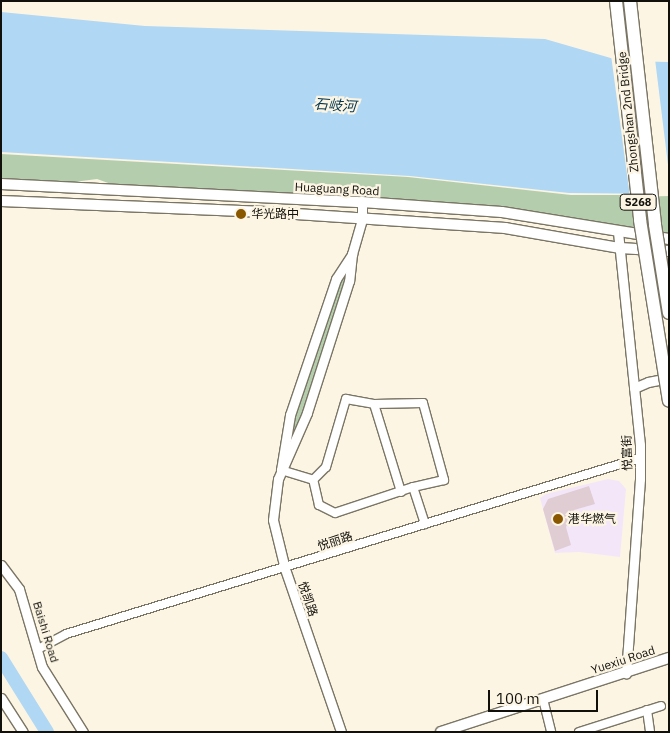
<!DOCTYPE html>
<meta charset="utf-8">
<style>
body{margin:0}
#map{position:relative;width:670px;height:733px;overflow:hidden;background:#fcf5e4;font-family:"IBM Plex Sans","Noto Sans SC",sans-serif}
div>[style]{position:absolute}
.commercial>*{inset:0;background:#f4e6f9}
.green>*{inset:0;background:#b4cead}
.water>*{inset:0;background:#b0d7f3}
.pier>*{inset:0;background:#fcf5e4}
.river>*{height:14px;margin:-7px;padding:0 7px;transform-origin:7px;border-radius:7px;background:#b0d7f3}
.building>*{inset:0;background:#e0ccd3}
.roads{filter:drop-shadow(1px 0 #7a7565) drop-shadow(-1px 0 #7a7565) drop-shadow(0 1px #7a7565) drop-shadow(0 -1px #7a7565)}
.minor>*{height:8px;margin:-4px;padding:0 4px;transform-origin:4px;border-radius:4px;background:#fff}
.tertiary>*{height:9px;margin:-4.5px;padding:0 4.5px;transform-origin:4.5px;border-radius:4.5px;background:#fff}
.secondary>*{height:10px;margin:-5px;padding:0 5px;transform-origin:5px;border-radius:5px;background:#fff}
.bridges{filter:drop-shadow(1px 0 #7a7565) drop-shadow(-1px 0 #7a7565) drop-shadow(0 1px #7a7565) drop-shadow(0 -1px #7a7565)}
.trunk-bridge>*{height:12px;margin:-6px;padding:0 6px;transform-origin:6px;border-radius:6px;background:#fff}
.dots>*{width:14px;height:14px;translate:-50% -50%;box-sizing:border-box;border:2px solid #fcf5e4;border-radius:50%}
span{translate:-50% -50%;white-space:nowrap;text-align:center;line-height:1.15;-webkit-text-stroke:4.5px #fcf5e4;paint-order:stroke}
.shield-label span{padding:1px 4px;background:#fcf5e4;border:1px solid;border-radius:4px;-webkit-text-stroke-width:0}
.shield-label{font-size:11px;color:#12100a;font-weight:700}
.street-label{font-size:12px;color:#12100a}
.poi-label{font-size:12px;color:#12100a}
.left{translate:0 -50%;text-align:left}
.water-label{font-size:14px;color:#02344f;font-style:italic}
.frame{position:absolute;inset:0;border:2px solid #12100a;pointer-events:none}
.scale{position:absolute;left:488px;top:690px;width:110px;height:22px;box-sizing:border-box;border:2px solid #12100a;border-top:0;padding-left:6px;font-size:15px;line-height:18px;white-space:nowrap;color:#12100a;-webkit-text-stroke:4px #fcf5e4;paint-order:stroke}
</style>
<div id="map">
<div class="commercial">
<div style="clip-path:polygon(608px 479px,619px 481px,626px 489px,620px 557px,579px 552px,555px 553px,540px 498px,546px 494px)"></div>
</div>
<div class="green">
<div style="clip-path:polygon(1px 154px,408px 177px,571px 195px,669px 195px,669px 236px,520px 213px,215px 194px,185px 187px,163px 189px,111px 184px,97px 179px,74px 182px,1px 178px)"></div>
<div style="clip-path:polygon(348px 268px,347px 280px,296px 432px,290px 439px,294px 413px,339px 278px)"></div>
</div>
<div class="water">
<div style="clip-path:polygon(1px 12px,145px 26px,545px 39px,621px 61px,669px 62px,669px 194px,569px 193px,410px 176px,1px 152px)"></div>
</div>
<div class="pier">
<div style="clip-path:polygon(611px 55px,621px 58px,655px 59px,669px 173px,669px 196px,630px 197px)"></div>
</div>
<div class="river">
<div style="left:1px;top:658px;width:87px;rotate:58.1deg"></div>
</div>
<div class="building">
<div style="clip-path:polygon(589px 486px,595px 504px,574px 510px,566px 527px,571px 545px,555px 551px,543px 509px,548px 499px)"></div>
</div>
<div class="roads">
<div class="minor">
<div style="left:346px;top:399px;width:28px;rotate:10deg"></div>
<div style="left:374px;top:404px;width:49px;rotate:-1.2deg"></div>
<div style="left:423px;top:403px;width:80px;rotate:74.7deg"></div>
<div style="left:444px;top:480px;width:32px;rotate:167deg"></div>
<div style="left:413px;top:487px;width:82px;rotate:161.6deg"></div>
<div style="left:335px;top:513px;width:18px;rotate:-153deg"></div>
<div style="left:319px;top:505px;width:26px;rotate:-103deg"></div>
<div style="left:313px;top:480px;width:18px;rotate:-45deg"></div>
<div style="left:326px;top:467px;width:71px;rotate:-73.6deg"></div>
<div style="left:374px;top:404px;width:92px;rotate:72.9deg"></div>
<div style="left:281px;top:470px;width:34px;rotate:17deg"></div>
<div style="left:413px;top:487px;width:39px;rotate:72deg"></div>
<div style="left:38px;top:649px;width:32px;rotate:-28deg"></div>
<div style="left:66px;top:634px;width:600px;rotate:-17.05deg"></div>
<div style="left:543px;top:699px;width:34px;rotate:76deg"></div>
<div style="left:647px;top:710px;width:22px;rotate:82deg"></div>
<div style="left:579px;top:732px;width:86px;rotate:-17.6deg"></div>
</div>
<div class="tertiary">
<div style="left:618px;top:232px;width:214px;rotate:84.1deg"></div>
<div style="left:640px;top:445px;width:34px;rotate:90deg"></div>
<div style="left:640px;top:479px;width:195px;rotate:94.1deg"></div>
<div style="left:352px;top:254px;width:36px;rotate:-74deg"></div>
<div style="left:362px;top:219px;width:17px;rotate:-90deg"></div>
<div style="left:634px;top:388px;width:15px;rotate:-23deg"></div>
<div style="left:648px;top:382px;width:21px;rotate:-11deg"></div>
<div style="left:281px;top:470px;width:56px;rotate:-80.7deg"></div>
<div style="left:290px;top:415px;width:144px;rotate:-71.3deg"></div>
<div style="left:336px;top:279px;width:30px;rotate:-57deg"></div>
<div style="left:352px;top:254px;width:27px;rotate:96deg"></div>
<div style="left:349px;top:281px;width:139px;rotate:107.7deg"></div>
<div style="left:307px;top:413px;width:72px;rotate:113.7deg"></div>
<div style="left:278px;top:479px;width:41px;rotate:97deg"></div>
<div style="left:273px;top:520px;width:50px;rotate:76.2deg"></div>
<div style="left:285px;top:569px;width:172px;rotate:71deg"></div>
<div style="left:1px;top:565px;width:30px;rotate:53deg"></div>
<div style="left:19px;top:589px;width:81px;rotate:73.6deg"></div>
<div style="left:42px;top:667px;width:77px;rotate:57.8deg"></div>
<div style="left:1px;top:698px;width:40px;rotate:57.1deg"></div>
</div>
<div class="secondary">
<div style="left:1px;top:184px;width:361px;rotate:2.9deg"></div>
<div style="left:362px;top:202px;width:140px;rotate:4.1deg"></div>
<div style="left:502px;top:212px;width:169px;rotate:9.2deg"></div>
<div style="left:1px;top:201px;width:265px;rotate:2.4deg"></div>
<div style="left:266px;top:212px;width:240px;rotate:3.8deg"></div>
<div style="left:505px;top:228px;width:117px;rotate:9.9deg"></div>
<div style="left:620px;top:248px;width:49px;rotate:3.5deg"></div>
<div style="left:441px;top:732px;width:240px;rotate:-18deg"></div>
</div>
</div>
<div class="bridges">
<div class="trunk-bridge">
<div style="left:616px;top:1px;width:220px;rotate:83.7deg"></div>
<div style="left:640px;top:220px;width:183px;rotate:80.9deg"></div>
<div style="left:630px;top:1px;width:225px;rotate:83.6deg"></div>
<div style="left:655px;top:225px;width:89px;rotate:81deg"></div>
</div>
</div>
<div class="dots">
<div style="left:241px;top:214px;background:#895700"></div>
<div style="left:558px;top:519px;background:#895700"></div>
</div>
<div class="shield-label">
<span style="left:638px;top:202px">S268</span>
</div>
<div class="street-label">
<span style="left:628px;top:112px;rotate:-96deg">Zhongshan 2nd Bridge</span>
<span style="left:337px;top:189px;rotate:3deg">Huaguang Road</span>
<span style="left:627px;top:453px;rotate:-92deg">悦富街</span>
<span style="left:335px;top:541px;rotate:-18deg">悦丽路</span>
<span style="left:308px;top:599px;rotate:71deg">悦凯路</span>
<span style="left:46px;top:632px;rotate:73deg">Baishi Road</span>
<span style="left:623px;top:660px;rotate:-18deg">Yuexiu Road</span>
</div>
<div class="poi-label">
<span class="left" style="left:251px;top:214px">华光路中</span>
<span class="left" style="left:568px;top:519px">港华燃气</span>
</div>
<div class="water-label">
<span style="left:335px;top:105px;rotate:4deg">石岐河</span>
</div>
<div class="frame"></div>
<div class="scale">100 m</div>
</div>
